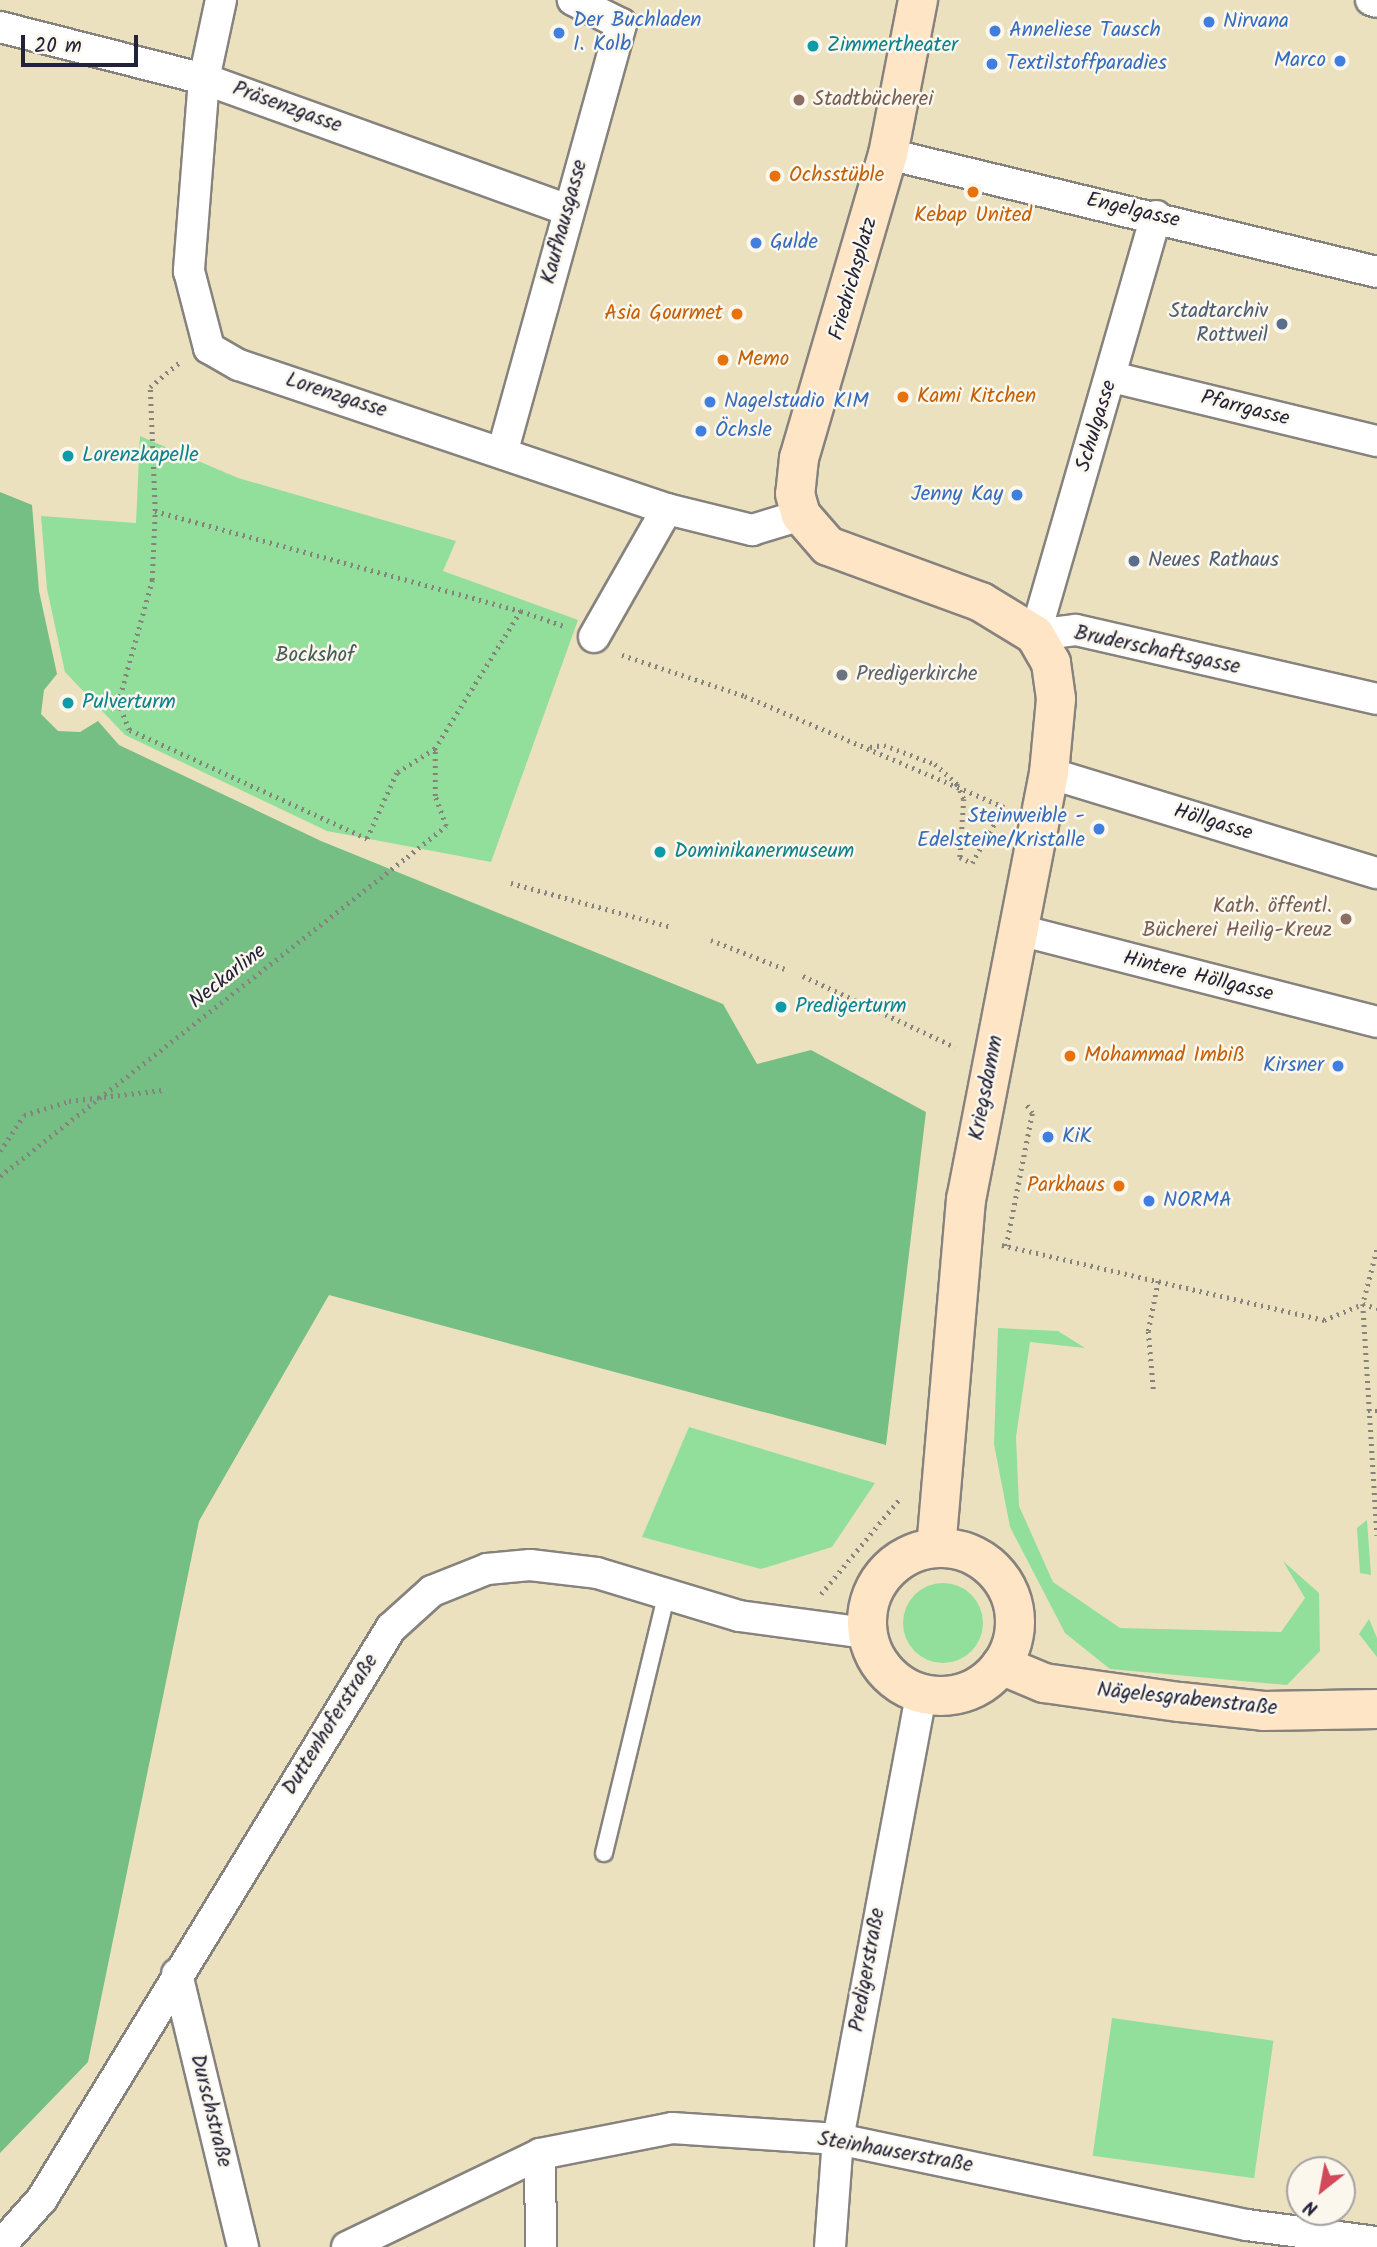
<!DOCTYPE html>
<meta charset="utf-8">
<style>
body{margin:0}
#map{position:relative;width:1377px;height:2247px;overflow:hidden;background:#ebe1bf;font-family:Kalam,sans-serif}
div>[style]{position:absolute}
.green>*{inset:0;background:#92df9c;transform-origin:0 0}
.round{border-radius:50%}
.forest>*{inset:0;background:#75be84}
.path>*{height:4.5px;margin-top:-2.25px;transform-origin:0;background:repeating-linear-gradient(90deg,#86827d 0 2px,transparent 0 7px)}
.roads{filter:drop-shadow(2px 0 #86827d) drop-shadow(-2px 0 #86827d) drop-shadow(0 2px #86827d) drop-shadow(0 -2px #86827d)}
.lane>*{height:16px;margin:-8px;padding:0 8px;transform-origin:8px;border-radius:8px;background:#fff}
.street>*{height:30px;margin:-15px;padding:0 15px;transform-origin:15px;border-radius:15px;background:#fff}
.secondary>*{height:38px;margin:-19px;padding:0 19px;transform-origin:19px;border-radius:19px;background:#fee5c5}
.secondary>.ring{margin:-19px;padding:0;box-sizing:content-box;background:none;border:38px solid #fee5c5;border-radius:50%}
.path-bridge>*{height:4.5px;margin-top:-2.25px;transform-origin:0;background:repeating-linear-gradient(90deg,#86827d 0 2px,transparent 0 7px)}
.dots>*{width:19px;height:19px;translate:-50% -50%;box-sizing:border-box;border:4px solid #fbf7ec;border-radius:50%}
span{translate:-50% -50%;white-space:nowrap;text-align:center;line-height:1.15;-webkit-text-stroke:5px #fbf7ec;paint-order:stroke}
.shop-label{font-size:21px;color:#366cbe}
.left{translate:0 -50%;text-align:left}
.right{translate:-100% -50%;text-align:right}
.culture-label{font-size:21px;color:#0d838f}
.education-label{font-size:21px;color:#785e54}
.street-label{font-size:21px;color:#22223b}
.food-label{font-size:21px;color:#c56008}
.service-label{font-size:21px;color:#4e5e75}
.park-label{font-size:21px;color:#445b58}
.worship-label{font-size:21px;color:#5b616d}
.north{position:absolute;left:1286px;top:2156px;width:70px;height:70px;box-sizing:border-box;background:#fbf7ec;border:2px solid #a4a2a5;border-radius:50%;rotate:211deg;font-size:19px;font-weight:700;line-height:28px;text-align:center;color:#22223b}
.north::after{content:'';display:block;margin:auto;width:24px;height:32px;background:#d1495b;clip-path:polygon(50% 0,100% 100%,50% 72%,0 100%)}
.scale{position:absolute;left:21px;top:35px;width:117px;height:32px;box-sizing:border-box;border:4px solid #22223b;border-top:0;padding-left:9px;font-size:21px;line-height:24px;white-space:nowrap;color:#22223b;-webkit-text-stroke:5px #fbf7ec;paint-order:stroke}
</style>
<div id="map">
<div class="green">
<div style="clip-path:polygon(140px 436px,238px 478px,456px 541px,443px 571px,578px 620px,491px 862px,327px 831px,125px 735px,65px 672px,47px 589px,41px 516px,136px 523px)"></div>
<div style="clip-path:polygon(998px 1328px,1058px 1331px,1085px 1348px,1030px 1342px,1016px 1437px,1019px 1506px,1053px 1582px,1120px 1628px,1281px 1632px,1305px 1598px,1283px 1561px,1319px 1593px,1320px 1651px,1287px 1685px,1110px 1669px,1065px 1633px,1010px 1527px,994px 1444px)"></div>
<div style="clip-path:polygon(689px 1427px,875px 1483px,832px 1547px,761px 1569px,642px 1537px)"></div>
<div style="clip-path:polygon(1367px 1520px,1371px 1575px,1360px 1573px,1357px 1528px)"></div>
<div class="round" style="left:903px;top:1583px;width:80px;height:80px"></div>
<div style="clip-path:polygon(1369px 1619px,1377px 1638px,1377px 1657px,1359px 1634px)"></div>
<div style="left:1112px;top:2018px;width:163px;height:139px;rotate:8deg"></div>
</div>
<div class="forest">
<div style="clip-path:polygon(0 492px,32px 505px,39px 591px,57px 674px,44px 690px,41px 714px,58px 731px,80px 732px,98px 721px,119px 745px,321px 841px,723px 1004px,757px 1064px,811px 1050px,926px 1112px,886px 1445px,329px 1295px,199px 1521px,88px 2062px,0 2153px)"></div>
</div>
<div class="path">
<div style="left:155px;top:511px;width:124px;rotate:-92.3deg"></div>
<div style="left:150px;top:387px;width:39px;rotate:-40deg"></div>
<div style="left:521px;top:611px;width:163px;rotate:121.9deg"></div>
<div style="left:435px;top:749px;width:45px;rotate:147.7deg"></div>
<div style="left:397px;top:773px;width:72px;rotate:114.4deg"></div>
<div style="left:367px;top:839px;width:262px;rotate:-155.4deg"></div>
<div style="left:129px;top:730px;width:29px;rotate:-112deg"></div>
<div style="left:118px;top:703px;width:128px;rotate:-74.5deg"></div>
<div style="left:152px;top:580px;width:69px;rotate:-87.5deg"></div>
<div style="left:155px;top:511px;width:379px;rotate:15.3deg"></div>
<div style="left:521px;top:611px;width:46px;rotate:19.2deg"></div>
<div style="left:622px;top:655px;width:130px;rotate:18.4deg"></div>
<div style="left:745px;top:696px;width:282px;rotate:23.2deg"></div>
<div style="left:870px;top:747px;width:14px;rotate:-8deg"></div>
<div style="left:884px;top:745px;width:54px;rotate:20.4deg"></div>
<div style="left:935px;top:764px;width:30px;rotate:42deg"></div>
<div style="left:957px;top:784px;width:17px;rotate:65deg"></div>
<div style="left:964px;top:799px;width:58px;rotate:93.9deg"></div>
<div style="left:960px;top:857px;width:13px;rotate:27deg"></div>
<div style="left:972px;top:863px;width:53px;rotate:-60.5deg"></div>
<div style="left:407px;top:857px;width:50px;rotate:-38.5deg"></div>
<div style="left:446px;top:826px;width:32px;rotate:-110deg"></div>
<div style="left:435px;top:796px;width:46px;rotate:-90deg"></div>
<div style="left:511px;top:883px;width:167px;rotate:15.3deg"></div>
<div style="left:711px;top:940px;width:79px;rotate:21.4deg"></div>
<div style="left:803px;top:976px;width:168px;rotate:25deg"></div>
<div style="left:0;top:1151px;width:43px;rotate:-56.3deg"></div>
<div style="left:24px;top:1115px;width:47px;rotate:-17.3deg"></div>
<div style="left:69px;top:1101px;width:94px;rotate:-6.7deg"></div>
<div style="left:1002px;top:1245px;width:331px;rotate:13.1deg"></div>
<div style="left:1324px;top:1320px;width:42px;rotate:-22.3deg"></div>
<div style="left:1363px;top:1304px;width:15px;rotate:16deg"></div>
<div style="left:1006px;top:1246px;width:136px;rotate:-78.9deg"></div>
<div style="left:1032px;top:1113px;width:11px;rotate:-124deg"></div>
<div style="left:1377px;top:1250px;width:56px;rotate:104.5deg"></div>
<div style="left:1363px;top:1304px;width:232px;rotate:86.5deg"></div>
<div style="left:1153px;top:1389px;width:58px;rotate:-94.9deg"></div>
<div style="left:1148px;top:1331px;width:51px;rotate:-78.7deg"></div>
<div style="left:1368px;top:1411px;width:9px"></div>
<div style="left:821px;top:1594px;width:124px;rotate:-50.5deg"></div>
</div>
<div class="roads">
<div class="lane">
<div style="left:604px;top:1853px;width:268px;rotate:-76.4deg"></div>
</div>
<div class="street">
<div style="left:221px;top:0;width:81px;rotate:102.1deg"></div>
<div style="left:204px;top:79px;width:193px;rotate:94.5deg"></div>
<div style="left:189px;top:271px;width:80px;rotate:75.4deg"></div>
<div style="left:209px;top:348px;width:34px;rotate:30deg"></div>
<div style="left:239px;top:365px;width:452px;rotate:18.6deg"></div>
<div style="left:667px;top:509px;width:88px;rotate:13.9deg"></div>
<div style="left:752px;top:530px;width:51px;rotate:-17deg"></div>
<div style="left:1371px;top:0;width:6px;rotate:18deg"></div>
<div style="left:0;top:27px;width:211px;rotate:14.3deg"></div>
<div style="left:204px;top:79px;width:387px;rotate:19.8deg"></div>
<div style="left:888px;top:154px;width:503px;rotate:13.57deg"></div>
<div style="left:1156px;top:216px;width:436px;rotate:106.1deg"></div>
<div style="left:1035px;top:635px;width:41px;rotate:-7deg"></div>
<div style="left:1076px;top:630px;width:309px;rotate:12.9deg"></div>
<div style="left:1112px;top:377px;width:273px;rotate:13.6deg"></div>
<div style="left:503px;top:450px;width:442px;rotate:-74.5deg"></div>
<div style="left:621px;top:24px;width:54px;rotate:-153.4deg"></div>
<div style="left:594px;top:637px;width:147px;rotate:-60.3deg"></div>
<div style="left:1049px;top:773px;width:343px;rotate:17deg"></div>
<div style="left:1019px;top:930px;width:370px;rotate:14.4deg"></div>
<div style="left:177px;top:1974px;width:281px;rotate:76.4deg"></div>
<div style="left:540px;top:2154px;width:93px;rotate:89.4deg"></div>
<div style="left:0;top:2246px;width:63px;rotate:-48.2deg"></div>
<div style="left:42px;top:2199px;width:669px;rotate:-58.57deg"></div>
<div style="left:391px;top:1628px;width:55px;rotate:-42.1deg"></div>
<div style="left:432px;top:1591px;width:59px;rotate:-21.8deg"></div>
<div style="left:487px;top:1569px;width:43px;rotate:-5.3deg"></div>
<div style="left:530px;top:1565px;width:67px;rotate:6.8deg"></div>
<div style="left:597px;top:1573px;width:148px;rotate:16.8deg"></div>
<div style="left:739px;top:1616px;width:129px;rotate:7.6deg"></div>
<div style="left:347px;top:2247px;width:214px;rotate:-25.7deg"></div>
<div style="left:540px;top:2154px;width:135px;rotate:-11.1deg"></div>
<div style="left:672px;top:2128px;width:166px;rotate:3.8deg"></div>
<div style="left:838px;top:2139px;width:418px;rotate:11.9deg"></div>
<div style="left:1247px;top:2225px;width:131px;rotate:7.5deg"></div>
<div style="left:830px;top:2247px;width:108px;rotate:-85.8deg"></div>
<div style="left:838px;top:2139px;width:453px;rotate:-79.4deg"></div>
</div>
<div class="secondary">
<div style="left:918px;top:0;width:157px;rotate:101deg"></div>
<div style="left:888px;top:154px;width:317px;rotate:106.3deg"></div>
<div style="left:799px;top:458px;width:36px;rotate:96deg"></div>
<div style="left:795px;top:494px;width:22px;rotate:74deg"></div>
<div style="left:801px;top:515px;width:41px;rotate:48.9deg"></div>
<div style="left:828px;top:546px;width:163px;rotate:20.1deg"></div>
<div style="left:981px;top:602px;width:63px;rotate:31.4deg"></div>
<div style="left:1035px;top:635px;width:32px;rotate:60deg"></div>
<div style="left:1051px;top:663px;width:36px;rotate:82deg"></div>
<div style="left:1056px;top:699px;width:74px;rotate:95.4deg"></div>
<div style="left:1049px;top:773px;width:434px;rotate:101deg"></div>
<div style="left:966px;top:1199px;width:350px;rotate:94.9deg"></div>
<div class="ring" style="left:867px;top:1548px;width:110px;height:110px"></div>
<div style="left:1001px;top:1665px;width:47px;rotate:22.7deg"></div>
<div style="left:1044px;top:1683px;width:137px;rotate:8deg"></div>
<div style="left:1180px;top:1702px;width:84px;rotate:6.1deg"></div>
<div style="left:1264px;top:1711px;width:113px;rotate:-1deg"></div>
</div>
</div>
<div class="path-bridge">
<div style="left:0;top:1176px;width:517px;rotate:-38.09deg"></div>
</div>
<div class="dots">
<div style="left:1209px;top:22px;background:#3f7fe0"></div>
<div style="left:995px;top:31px;background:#3f7fe0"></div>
<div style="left:559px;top:33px;background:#3f7fe0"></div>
<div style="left:813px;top:46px;background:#0f9aa8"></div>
<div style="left:1340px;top:61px;background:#3f7fe0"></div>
<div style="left:992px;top:64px;background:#3f7fe0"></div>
<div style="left:799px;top:100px;background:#8d6e63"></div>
<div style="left:775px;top:176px;background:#e8710a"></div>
<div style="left:973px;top:192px;background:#e8710a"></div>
<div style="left:756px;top:243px;background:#3f7fe0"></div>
<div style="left:737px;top:314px;background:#e8710a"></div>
<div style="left:1282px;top:324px;background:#5c6f8a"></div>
<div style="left:723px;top:360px;background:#e8710a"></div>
<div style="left:903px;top:397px;background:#e8710a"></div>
<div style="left:710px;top:402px;background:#3f7fe0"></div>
<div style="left:701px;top:431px;background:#3f7fe0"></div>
<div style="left:68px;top:456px;background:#0f9aa8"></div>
<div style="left:1017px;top:495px;background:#3f7fe0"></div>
<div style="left:1134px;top:561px;background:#5c6f8a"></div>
<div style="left:842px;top:675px;background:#6b7280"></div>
<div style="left:68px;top:703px;background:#0f9aa8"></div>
<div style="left:1099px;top:829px;background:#3f7fe0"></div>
<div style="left:660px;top:852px;background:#0f9aa8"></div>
<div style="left:1346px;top:919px;background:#8d6e63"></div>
<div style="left:781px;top:1007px;background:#0f9aa8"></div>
<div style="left:1070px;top:1056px;background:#e8710a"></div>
<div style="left:1338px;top:1066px;background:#3f7fe0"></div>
<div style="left:1048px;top:1137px;background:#3f7fe0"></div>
<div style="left:1119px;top:1186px;background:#e8710a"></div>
<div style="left:1149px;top:1201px;background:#3f7fe0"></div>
</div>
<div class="shop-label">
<span class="left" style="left:573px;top:33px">Der Buchladen<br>I. Kolb</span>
<span class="left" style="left:1223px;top:22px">Nirvana</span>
<span class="left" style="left:1009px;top:31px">Anneliese Tausch</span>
<span class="right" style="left:1326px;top:61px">Marco</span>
<span class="left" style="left:1006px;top:64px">Textilstoffparadies</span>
<span class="left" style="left:770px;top:243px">Gulde</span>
<span class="left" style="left:724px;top:402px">Nagelstudio KIM</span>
<span class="left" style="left:715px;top:431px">Öchsle</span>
<span class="right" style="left:1003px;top:495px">Jenny Kay</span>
<span class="right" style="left:1085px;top:829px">Steinweible -<br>Edelsteine/Kristalle</span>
<span class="right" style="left:1324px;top:1066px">Kirsner</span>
<span class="left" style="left:1062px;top:1137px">KiK</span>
<span class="left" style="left:1163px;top:1201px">NORMA</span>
</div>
<div class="culture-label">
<span class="left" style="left:827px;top:46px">Zimmertheater</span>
<span class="left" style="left:82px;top:456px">Lorenzkapelle</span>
<span class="left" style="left:82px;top:703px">Pulverturm</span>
<span class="left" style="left:674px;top:852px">Dominikanermuseum</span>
<span class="left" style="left:795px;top:1007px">Predigerturm</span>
</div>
<div class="education-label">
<span class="left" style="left:813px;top:100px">Stadtbücherei</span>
<span class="right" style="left:1332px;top:919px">Kath. öffentl.<br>Bücherei Heilig-Kreuz</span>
</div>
<div class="street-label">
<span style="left:287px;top:108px;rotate:20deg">Präsenzgasse</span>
<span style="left:1133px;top:211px;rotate:13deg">Engelgasse</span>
<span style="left:565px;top:222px;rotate:-75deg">Kaufhausgasse</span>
<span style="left:854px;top:279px;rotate:-74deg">Friedrichsplatz</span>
<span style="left:336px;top:396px;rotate:18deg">Lorenzgasse</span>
<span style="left:1245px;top:409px;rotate:14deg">Pfarrgasse</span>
<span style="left:1097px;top:426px;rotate:-73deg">Schulgasse</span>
<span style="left:1157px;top:651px;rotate:12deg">Bruderschaftsgasse</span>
<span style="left:1213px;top:823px;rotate:17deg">Höllgasse</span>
<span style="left:228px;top:977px;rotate:-38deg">Neckarline</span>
<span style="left:1198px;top:977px;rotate:14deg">Hintere Höllgasse</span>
<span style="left:987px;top:1088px;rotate:-79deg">Kriegsdamm</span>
<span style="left:1187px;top:1700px;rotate:6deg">Nägelesgrabenstraße</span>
<span style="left:331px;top:1725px;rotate:-58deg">Duttenhoferstraße</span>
<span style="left:868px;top:1970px;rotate:-80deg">Predigerstraße</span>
<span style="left:210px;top:2111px;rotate:76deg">Durschstraße</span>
<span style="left:895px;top:2153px;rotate:10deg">Steinhauserstraße</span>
</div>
<div class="food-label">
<span class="left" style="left:789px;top:176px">Ochsstüble</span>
<span style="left:973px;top:216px">Kebap United</span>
<span class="right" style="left:723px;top:314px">Asia Gourmet</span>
<span class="left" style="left:737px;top:360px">Memo</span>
<span class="left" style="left:917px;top:397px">Kami Kitchen</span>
<span class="left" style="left:1084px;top:1056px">Mohammad Imbiß</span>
<span class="right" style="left:1105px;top:1186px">Parkhaus</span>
</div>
<div class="service-label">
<span class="right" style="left:1268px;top:324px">Stadtarchiv<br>Rottweil</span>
<span class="left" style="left:1148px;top:561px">Neues Rathaus</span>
</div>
<div class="park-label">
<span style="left:315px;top:656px">Bockshof</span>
</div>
<div class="worship-label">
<span class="left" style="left:856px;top:675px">Predigerkirche</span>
</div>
<div class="north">N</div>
<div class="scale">20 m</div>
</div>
